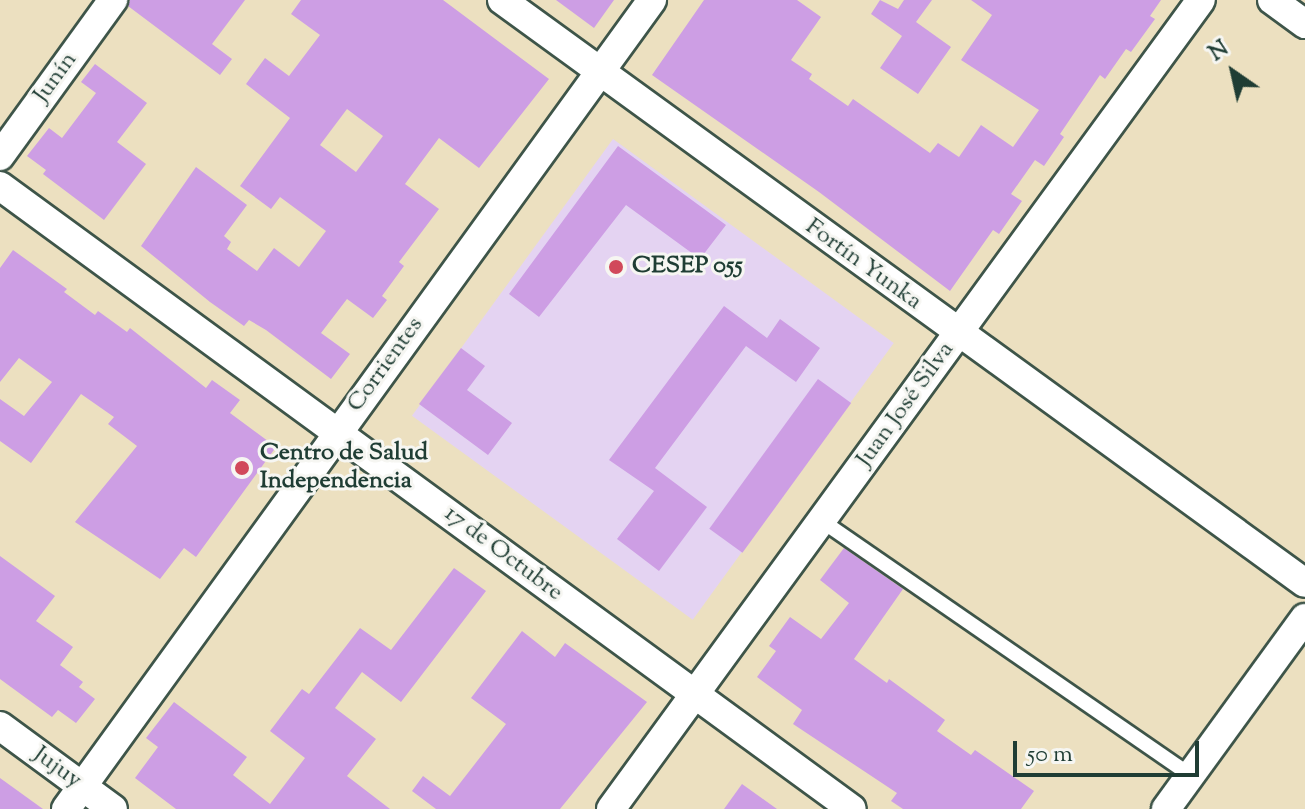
<!DOCTYPE html>
<meta charset="utf-8">
<style>
body{margin:0}
#map{position:relative;width:1305px;height:809px;overflow:hidden;background:#ece0c0;font-family:"Sorts Mill Goudy",serif}
div>[style]{position:absolute}
.built>*{inset:0;background:#e4d3f2;transform-origin:0 0}
.building>*{inset:0;background:#cd9ee4;transform-origin:0 0}
.roads{filter:drop-shadow(2px 0 #3e5549) drop-shadow(-2px 0 #3e5549) drop-shadow(0 2px #3e5549) drop-shadow(0 -2px #3e5549)}
.lane>*{height:14px;margin:-7px;padding:0 7px;transform-origin:7px;border-radius:7px;background:#fff}
.street>*{height:28px;margin:-14px;padding:0 14px;transform-origin:14px;border-radius:14px;background:#fff}
.dots>*{width:22px;height:22px;translate:-50% -50%;box-sizing:border-box;border:4px solid #f6f6f2;border-radius:50%}
span{translate:-50% -50%;white-space:nowrap;text-align:center;line-height:1.15;-webkit-text-stroke:6px #f6f6f2;paint-order:stroke}
.street-label{font-size:24px;color:#1f3d34}
.poi-label{font-size:24px;color:#1f3d34;font-weight:700}
.left{translate:0 -50%;text-align:left}
.north{position:absolute;left:1193px;top:32px;width:80px;height:80px;-webkit-text-stroke:6px #f6f6f2;paint-order:stroke;rotate:326deg;font-size:22px;font-weight:700;line-height:32px;text-align:center;color:#1f3d34}
.north::after{content:'';display:block;margin:auto;width:28px;height:36px;background:#1f3d34;clip-path:polygon(50% 0,100% 100%,50% 72%,0 100%)}
.scale{position:absolute;left:1013px;top:741px;width:186px;height:36px;box-sizing:border-box;border:4px solid #1f3d34;border-top:0;padding-left:10px;font-size:24px;line-height:28px;white-space:nowrap;color:#1f3d34;-webkit-text-stroke:6px #f6f6f2;paint-order:stroke}
</style>
<div id="map">
<div class="built">
<div style="left:613px;top:139px;width:347px;height:342px;rotate:36deg"></div>
</div>
<div class="building">
<div style="clip-path:polygon(130px 0,245px 0,212px 44px,232px 59px,220px 75px,128px 6px)"></div>
<div style="clip-path:polygon(evenodd,301px 0,443px 0,549px 79px,479px 168px,439px 138px,405px 184px,439px 209px,399px 262px,404px 266px,382px 296px,387px 300px,373px 318px,347px 299px,321px 333px,350px 354px,331px 379px,266px 330px,249px 320px,244px 326px,210px 302px,141px 246px,196px 167px,247px 205px,224px 236px,231px 242px,227px 249px,257px 271px,274px 248px,299px 267px,326px 231px,280px 197px,271px 209px,240px 186px,290px 118px,246px 84px,265px 58px,289px 76px,320px 35px,291px 14px,301px 0,347px 109px,383px 136px,356px 172px,320px 145px,347px 109px)"></div>
<div style="clip-path:polygon(556px 0,614px 0,594px 28px)"></div>
<div style="clip-path:polygon(704px 0,797px 0,821px 17px,791px 60px,812px 74px,809px 79px,848px 106px,853px 99px,930px 153px,938px 143px,959px 157px,981px 125px,1013px 147px,1039px 110px,961px 60px,992px 15px,971px 0,1161px 0,1150px 16px,1155px 19px,1131px 52px,1126px 49px,1105px 79px,1100px 75px,1060px 134px,1064px 137px,1044px 166px,1035px 160px,1011px 194px,1022px 201px,999px 234px,993px 230px,950px 291px,819px 192px,652px 75px)"></div>
<div style="clip-path:polygon(880px 0,898px 9px,904px 0,932px 0,916px 22px,951px 47px,918px 94px,880px 68px,902px 36px,871px 14px)"></div>
<div style="clip-path:polygon(95px 64px,147px 103px,117px 142px,146px 164px,104px 220px,43px 174px,46px 170px,27px 156px,49px 128px,62px 138px,96px 93px,81px 82px)"></div>
<div style="clip-path:polygon(618px 146px,726px 225px,700px 259px,626px 205px,539px 317px,509px 294px)"></div>
<div style="clip-path:polygon(13px 250px,67px 289px,64px 292px,95px 315px,98px 311px,127px 332px,130px 328px,206px 388px,212px 380px,240px 400px,230px 413px,276px 447px,196px 557px,184px 548px,160px 579px,75px 522px,137px 446px,108px 424px,114px 417px,81px 394px,31px 463px,0 441px,0 399px,24px 416px,52px 382px,19px 358px,0 382px,0 268px)"></div>
<div style="clip-path:polygon(724px 306px,767px 338px,780px 319px,820px 348px,796px 382px,746px 346px,655px 468px,707px 507px,659px 571px,617px 539px,654px 491px,609px 460px)"></div>
<div style="clip-path:polygon(461px 348px,485px 366px,467px 390px,512px 423px,488px 455px,419px 404px)"></div>
<div style="left:818px;top:379px;width:41px;height:185px;rotate:36deg"></div>
<div style="clip-path:polygon(844px 548px,903px 589px,854px 659px,887px 683px,889px 679px,945px 720px,937px 731px,971px 755px,975px 750px,1034px 791px,1021px 809px,903px 809px,891px 801px,897px 793px,793px 724px,802px 710px,757px 677px,776px 651px,769px 646px,790px 617px,821px 639px,849px 603px,820px 580px)"></div>
<div style="clip-path:polygon(0 556px,55px 596px,36px 621px,73px 647px,60px 665px,83px 682px,79px 687px,95px 699px,76px 723px,58px 710px,52px 717px,0 679px)"></div>
<div style="clip-path:polygon(454px 568px,486px 591px,401px 702px,362px 672px,335px 708px,376px 739px,347px 776px,390px 809px,176px 809px,135px 778px,158px 747px,146px 738px,174px 702px,247px 757px,233px 775px,270px 804px,305px 758px,270px 731px,302px 689px,309px 694px,360px 628px,391px 650px)"></div>
<div style="clip-path:polygon(522px 631px,555px 657px,565px 643px,647px 702px,560px 809px,436px 809px,412px 791px,423px 776px,450px 796px,506px 724px,471px 698px)"></div>
<div style="clip-path:polygon(0 778px,43px 809px,0 809px)"></div>
<div style="clip-path:polygon(742px 784px,777px 809px,724px 809px)"></div>
</div>
<div class="roads">
<div class="lane">
<div style="left:822px;top:521px;width:449px;rotate:34.6deg"></div>
</div>
<div class="street">
<div style="left:502px;top:0;width:992px;rotate:35.98deg"></div>
<div style="left:1272px;top:0;width:41px;rotate:36deg"></div>
<div style="left:0;top:156px;width:193px;rotate:-54.1deg"></div>
<div style="left:0;top:186px;width:1055px;rotate:36.18deg"></div>
<div style="left:0;top:726px;width:140px;rotate:36.3deg"></div>
<div style="left:66px;top:809px;width:999px;rotate:-54.08deg"></div>
<div style="left:611px;top:809px;width:1001px;rotate:-53.9deg"></div>
<div style="left:1166px;top:809px;width:236px;rotate:-54deg"></div>
</div>
</div>
<div class="dots">
<div style="left:616px;top:267px;background:#d1495b"></div>
<div style="left:242px;top:468px;background:#d1495b"></div>
</div>
<div class="street-label">
<span style="left:56px;top:78px;rotate:-54deg">Junín</span>
<span style="left:863px;top:265px;rotate:36deg">Fortín Yunka</span>
<span style="left:386px;top:365px;rotate:-54deg">Corrientes</span>
<span style="left:906px;top:405px;rotate:-54deg">Juan José Silva</span>
<span style="left:503px;top:554px;rotate:37deg">17 de Octubre</span>
<span style="left:57px;top:768px;rotate:36deg">Jujuy</span>
</div>
<div class="poi-label">
<span class="left" style="left:632px;top:267px">CESEP 055</span>
<span class="left" style="left:260px;top:468px">Centro de Salud<br>Independencia</span>
</div>
<div class="north">N</div>
<div class="scale">50 m</div>
</div>
